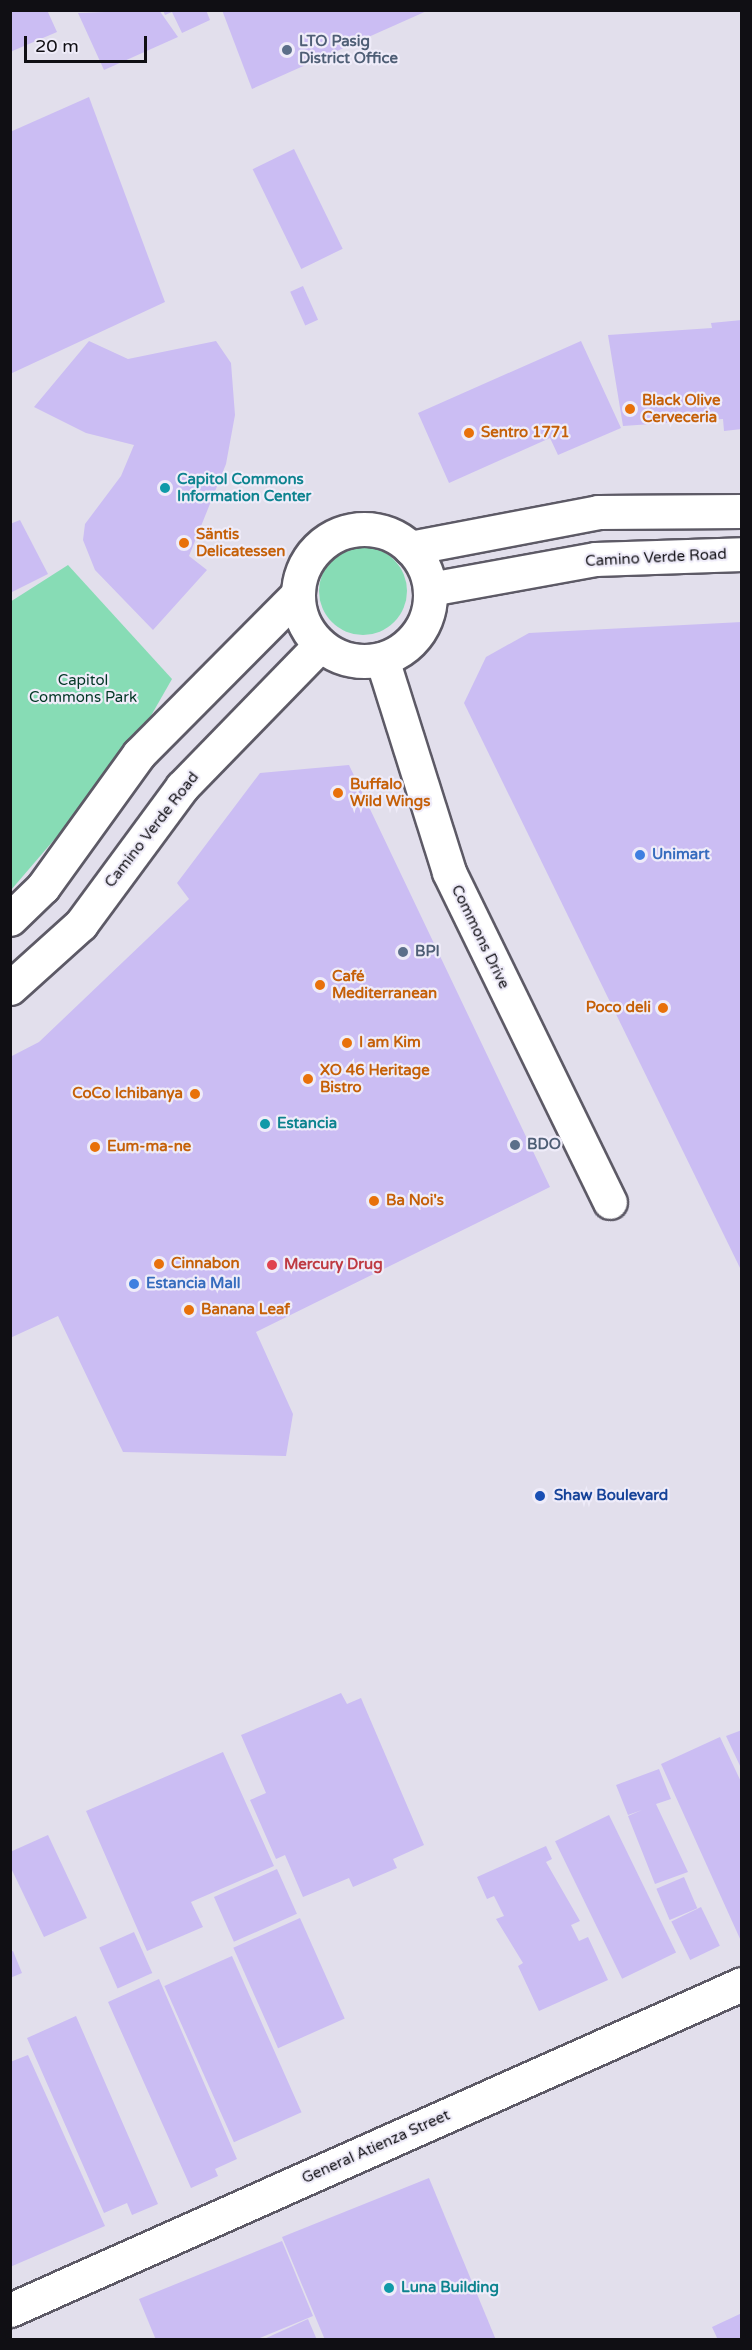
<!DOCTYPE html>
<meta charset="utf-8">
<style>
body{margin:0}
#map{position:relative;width:752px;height:2350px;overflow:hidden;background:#e2dfec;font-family:"Varela Round",sans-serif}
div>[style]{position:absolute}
.green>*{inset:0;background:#87dcb5}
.round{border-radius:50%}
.building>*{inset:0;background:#cbbdf3;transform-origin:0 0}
.roads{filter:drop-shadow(2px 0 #5d5a66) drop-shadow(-2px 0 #5d5a66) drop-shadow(0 2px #5d5a66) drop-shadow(0 -2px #5d5a66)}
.street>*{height:33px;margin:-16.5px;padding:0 16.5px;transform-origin:16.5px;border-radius:16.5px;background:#fff}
.secondary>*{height:33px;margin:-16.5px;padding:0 16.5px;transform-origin:16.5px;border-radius:16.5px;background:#fff}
.secondary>.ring{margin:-16.5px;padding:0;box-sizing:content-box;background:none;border:33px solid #fff;border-radius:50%}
.dots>*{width:16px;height:16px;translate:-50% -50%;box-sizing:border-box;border:3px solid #efecf9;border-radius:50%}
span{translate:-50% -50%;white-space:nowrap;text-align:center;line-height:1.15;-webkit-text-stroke:4.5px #efecf9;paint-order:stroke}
.service-label{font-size:15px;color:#4e5e75;font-weight:700}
.left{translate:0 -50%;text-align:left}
.food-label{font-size:15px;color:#c56008;font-weight:700}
.right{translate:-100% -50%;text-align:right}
.culture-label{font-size:15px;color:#0d838f;font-weight:700}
.street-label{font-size:15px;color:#100f14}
.park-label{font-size:15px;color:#013624}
.shop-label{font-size:15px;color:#366cbe;font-weight:700}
.health-label{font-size:15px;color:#be3a42;font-weight:700}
.transit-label{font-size:15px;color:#164399;font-weight:700}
.frame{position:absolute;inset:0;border:12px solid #100f14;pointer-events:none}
.scale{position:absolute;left:24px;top:36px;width:123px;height:27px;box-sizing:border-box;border:3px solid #100f14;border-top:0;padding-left:8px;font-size:18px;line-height:21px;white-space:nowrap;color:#100f14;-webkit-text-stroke:4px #efecf9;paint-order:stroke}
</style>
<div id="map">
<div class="green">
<div class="round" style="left:319px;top:547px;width:88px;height:88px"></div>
<div style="clip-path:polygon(68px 565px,172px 679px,132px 749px,11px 890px,10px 602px)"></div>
</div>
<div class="building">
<div style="clip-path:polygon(10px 10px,47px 10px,57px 32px,10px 52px)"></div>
<div style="clip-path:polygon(159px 10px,178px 37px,104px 70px,78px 13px)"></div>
<div style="clip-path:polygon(163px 10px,206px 10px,210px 20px,182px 33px,172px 12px,165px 15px)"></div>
<div style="clip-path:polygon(222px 10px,429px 10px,252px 89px)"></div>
<div style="clip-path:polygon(89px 97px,165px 302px,10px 374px,10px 132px)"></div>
<div style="left:294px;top:149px;width:111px;height:46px;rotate:64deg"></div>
<div style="left:303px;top:286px;width:37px;height:14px;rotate:66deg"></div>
<div style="clip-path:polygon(742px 320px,742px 429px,724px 431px,723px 419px,623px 426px,608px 335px,712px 328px,711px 323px)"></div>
<div style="clip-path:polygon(89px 341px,128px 359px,216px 341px,231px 363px,235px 415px,226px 464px,189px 556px,207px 570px,153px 630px,95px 570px,83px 540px,85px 524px,121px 476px,134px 445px,86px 433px,34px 407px)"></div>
<div style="clip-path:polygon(581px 341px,621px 428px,558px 455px,550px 438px,449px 483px,418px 413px)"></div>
<div style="clip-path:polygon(20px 520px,48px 574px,10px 593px,10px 524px)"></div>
<div style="clip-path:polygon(742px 622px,742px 1272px,464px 703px,486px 657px,529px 633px)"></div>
<div style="clip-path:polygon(349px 765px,550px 1187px,256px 1332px,293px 1414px,286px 1456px,123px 1452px,58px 1316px,10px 1338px,10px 1057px,39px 1042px,189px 899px,177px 883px,260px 773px)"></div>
<div style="clip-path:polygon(341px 1693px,347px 1704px,361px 1698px,424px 1845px,393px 1859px,397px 1868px,353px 1887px,349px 1878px,303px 1897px,285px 1855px,276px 1859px,250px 1800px,266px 1793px,241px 1735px)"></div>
<div style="clip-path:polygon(742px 1730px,742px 1770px,726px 1736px)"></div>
<div style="clip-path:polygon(720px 1737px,742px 1784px,741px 1941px,661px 1764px)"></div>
<div style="clip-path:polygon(223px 1752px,274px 1866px,191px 1902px,203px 1927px,147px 1951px,86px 1811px)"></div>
<div style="clip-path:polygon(659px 1769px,671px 1799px,656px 1804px,688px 1872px,655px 1884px,628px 1816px,642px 1810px,628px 1815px,616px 1785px)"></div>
<div style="left:609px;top:1815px;width:153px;height:60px;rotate:64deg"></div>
<div style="clip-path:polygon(48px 1835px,87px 1918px,44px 1937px,10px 1866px,10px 1852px)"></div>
<div style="clip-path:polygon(546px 1846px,552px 1859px,546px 1862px,580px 1921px,571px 1925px,579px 1941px,588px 1937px,608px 1980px,539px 2011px,518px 1966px,523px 1963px,496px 1919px,504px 1916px,494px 1896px,487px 1899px,477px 1877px)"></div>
<div style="left:277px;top:1869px;width:49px;height:69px;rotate:66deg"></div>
<div style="left:684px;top:1877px;width:34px;height:30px;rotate:67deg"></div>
<div style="left:701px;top:1907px;width:43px;height:33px;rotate:64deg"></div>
<div style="left:300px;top:1918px;width:110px;height:73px;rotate:66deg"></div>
<div style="left:134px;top:1932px;width:45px;height:38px;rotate:66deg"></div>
<div style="clip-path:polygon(13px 1951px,22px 1973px,10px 1978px,10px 1952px)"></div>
<div style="left:232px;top:1956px;width:171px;height:74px;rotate:66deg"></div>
<div style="clip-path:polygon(159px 1979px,237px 2159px,215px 2169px,218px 2176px,191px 2188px,108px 2002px)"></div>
<div style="clip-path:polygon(76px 2016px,158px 2204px,132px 2215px,127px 2203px,104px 2213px,27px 2038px)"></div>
<div style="clip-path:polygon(28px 2055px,105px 2226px,10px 2267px,10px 2062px)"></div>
<div style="clip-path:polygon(429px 2178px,496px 2340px,325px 2340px,282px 2237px)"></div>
<div style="clip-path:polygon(282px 2241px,313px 2316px,255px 2340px,156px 2340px,139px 2299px)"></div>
<div style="clip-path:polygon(742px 2313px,742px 2340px,718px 2340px,712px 2327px)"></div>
<div style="clip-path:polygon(308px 2319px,317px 2340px,262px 2340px)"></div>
</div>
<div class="roads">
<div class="street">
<div style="left:382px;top:659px;width:223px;rotate:72.5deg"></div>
<div style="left:449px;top:872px;width:367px;rotate:64deg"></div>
<div style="left:10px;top:2310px;width:801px;rotate:-24.01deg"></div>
</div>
<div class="secondary">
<div class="ring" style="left:298px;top:529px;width:99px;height:99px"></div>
<div style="left:410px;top:548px;width:191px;rotate:-10.8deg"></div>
<div style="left:598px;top:512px;width:144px;rotate:-0.4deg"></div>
<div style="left:430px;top:589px;width:168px;rotate:-10.3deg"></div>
<div style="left:595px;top:559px;width:147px;rotate:-1.9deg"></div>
<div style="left:10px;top:919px;width:46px;rotate:-44.1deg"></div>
<div style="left:43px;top:887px;width:164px;rotate:-54.2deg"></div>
<div style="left:139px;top:754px;width:224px;rotate:-45.2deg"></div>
<div style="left:10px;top:988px;width:96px;rotate:-42deg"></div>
<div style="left:81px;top:924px;width:170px;rotate:-53.6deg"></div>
<div style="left:182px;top:787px;width:198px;rotate:-45.8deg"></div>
</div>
</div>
<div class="dots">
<div style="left:287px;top:50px;background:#5c6f8a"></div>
<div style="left:630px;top:409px;background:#e8710a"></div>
<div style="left:469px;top:433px;background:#e8710a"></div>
<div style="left:165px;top:488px;background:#0f9aa8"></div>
<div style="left:184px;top:543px;background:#e8710a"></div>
<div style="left:338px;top:793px;background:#e8710a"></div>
<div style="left:640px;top:855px;background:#3f7fe0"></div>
<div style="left:403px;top:952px;background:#5c6f8a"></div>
<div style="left:320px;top:985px;background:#e8710a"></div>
<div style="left:663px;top:1008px;background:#e8710a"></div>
<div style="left:347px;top:1043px;background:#e8710a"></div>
<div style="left:308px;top:1079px;background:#e8710a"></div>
<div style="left:195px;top:1094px;background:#e8710a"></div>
<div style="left:265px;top:1124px;background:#0f9aa8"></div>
<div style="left:515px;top:1145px;background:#5c6f8a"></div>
<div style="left:95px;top:1147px;background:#e8710a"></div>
<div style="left:374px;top:1201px;background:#e8710a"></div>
<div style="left:159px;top:1264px;background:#e8710a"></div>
<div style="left:272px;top:1265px;background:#e0444e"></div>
<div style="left:134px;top:1284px;background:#3f7fe0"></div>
<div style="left:189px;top:1310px;background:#e8710a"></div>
<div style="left:540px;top:1496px;background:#1a4fb4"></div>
<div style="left:389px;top:2288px;background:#0f9aa8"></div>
</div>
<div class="service-label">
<span class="left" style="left:299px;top:50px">LTO Pasig<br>District Office</span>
<span class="left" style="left:415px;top:952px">BPI</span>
<span class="left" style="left:527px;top:1145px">BDO</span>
</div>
<div class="food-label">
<span class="left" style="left:642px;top:409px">Black Olive<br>Cerveceria</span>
<span class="left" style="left:481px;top:433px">Sentro 1771</span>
<span class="left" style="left:196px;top:543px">Säntis<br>Delicatessen</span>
<span class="left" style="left:350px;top:793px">Buffalo<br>Wild Wings</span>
<span class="left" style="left:332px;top:985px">Café<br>Mediterranean</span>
<span class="right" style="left:651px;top:1008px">Poco deli</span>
<span class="left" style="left:359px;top:1043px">I am Kim</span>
<span class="left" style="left:320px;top:1079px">XO 46 Heritage<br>Bistro</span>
<span class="right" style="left:183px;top:1094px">CoCo Ichibanya</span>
<span class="left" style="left:107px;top:1147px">Eum-ma-ne</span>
<span class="left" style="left:386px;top:1201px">Ba Noi's</span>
<span class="left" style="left:171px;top:1264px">Cinnabon</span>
<span class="left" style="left:201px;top:1310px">Banana Leaf</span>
</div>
<div class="culture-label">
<span class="left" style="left:177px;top:488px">Capitol Commons<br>Information Center</span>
<span class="left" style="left:277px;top:1124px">Estancia</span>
<span class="left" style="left:401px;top:2288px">Luna Building</span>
</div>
<div class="street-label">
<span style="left:656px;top:558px;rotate:-3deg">Camino Verde Road</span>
<span style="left:152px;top:830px;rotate:-52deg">Camino Verde Road</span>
<span style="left:480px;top:937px;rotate:64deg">Commons Drive</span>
<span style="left:376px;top:2147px;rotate:-24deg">General Atienza Street</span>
</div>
<div class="park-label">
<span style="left:83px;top:689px">Capitol<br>Commons Park</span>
</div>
<div class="shop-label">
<span class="left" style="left:652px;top:855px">Unimart</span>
<span class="left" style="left:146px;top:1284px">Estancia Mall</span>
</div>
<div class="health-label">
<span class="left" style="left:284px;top:1265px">Mercury Drug</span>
</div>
<div class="transit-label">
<span class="left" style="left:554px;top:1496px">Shaw Boulevard</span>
</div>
<div class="frame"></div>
<div class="scale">20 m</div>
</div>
